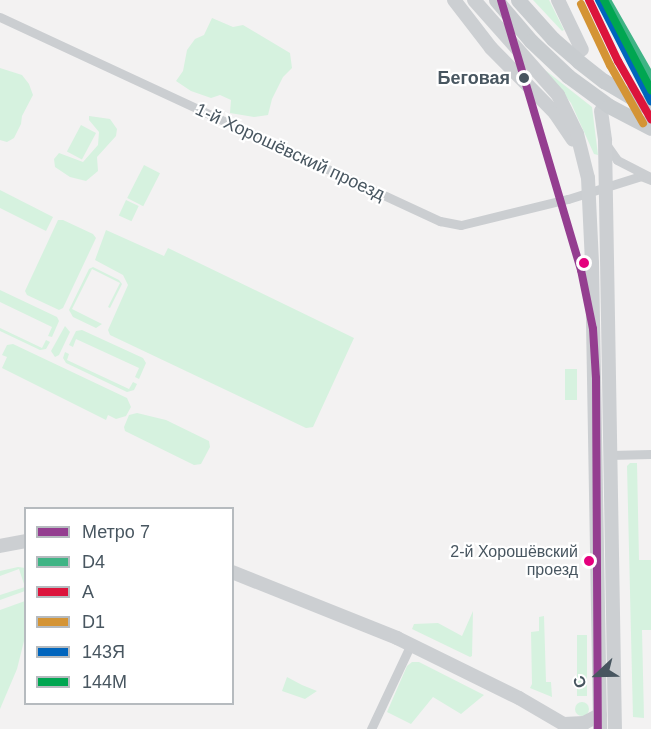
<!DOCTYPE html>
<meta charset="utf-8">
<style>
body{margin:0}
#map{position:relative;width:651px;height:729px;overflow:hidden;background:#f3f2f2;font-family:Helvetica,sans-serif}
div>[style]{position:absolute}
.green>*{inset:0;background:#d6f2df;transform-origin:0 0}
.round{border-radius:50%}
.street>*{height:9px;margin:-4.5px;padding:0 4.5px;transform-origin:4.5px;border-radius:4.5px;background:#cbced1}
.secondary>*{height:14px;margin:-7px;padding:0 7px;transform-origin:7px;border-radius:7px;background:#cccfd2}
.primary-bridge>*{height:15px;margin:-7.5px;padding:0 7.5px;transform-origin:7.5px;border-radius:7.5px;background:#c8cccf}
.rail-1>*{height:8px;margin:-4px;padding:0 4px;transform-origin:4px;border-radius:4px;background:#3fb485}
.rail-2>*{height:8px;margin:-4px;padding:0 4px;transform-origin:4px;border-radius:4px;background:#dc143c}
.rail-3>*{height:8px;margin:-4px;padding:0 4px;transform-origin:4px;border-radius:4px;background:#d49435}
.rail-4>*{height:8px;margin:-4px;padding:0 4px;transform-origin:4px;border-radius:4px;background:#0065bd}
.rail-5>*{height:8px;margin:-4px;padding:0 4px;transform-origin:4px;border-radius:4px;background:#00a651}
.metro-1>*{height:8px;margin:-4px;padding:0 4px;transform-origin:4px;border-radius:4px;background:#943e90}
.dots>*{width:16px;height:16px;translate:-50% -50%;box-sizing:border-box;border:3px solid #fff;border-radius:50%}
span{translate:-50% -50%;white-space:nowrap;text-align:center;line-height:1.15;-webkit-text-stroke:4.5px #fff;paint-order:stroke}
.bus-label{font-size:16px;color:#485660}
.right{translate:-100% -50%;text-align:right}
.stop-label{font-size:18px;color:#485660;font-weight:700}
.street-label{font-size:18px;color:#485660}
.legend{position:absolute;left:24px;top:507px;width:210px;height:198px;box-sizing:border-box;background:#fff;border:2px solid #b6bbbf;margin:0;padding:8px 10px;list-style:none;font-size:18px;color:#485660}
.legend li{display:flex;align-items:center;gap:12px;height:30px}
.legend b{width:30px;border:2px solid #b6bbbf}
.north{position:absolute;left:567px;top:645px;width:60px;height:60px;-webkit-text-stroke:4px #fff;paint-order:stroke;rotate:248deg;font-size:16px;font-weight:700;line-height:24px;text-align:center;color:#485660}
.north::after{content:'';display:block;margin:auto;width:21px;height:27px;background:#485660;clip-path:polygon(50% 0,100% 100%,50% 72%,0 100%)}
</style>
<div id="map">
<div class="green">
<div style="clip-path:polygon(533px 0,549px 0,564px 30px,562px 31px)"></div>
<div style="clip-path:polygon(212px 18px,233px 27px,243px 25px,290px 53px,292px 68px,283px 77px,272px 99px,268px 115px,254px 117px,230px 113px,231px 100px,220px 95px,211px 98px,191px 91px,176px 81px,183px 71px,187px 50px,195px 39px,204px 35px)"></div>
<div style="clip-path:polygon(0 68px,22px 75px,29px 84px,33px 95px,22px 116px,21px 124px,14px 138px,7px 142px,0 140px)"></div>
<div style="clip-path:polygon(545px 70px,592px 107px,598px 155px,594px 154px,571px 103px)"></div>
<div style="clip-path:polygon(89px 116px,110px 119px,117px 129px,116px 136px,97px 157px,98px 171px,86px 181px,70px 177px,55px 167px,54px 159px,59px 153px,83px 162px,98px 145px,99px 132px,89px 120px)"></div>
<div style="left:81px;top:125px;width:17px;height:30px;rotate:28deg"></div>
<div style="left:144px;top:165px;width:18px;height:37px;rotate:27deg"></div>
<div style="clip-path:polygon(0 190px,53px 217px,46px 231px,0 208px)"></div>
<div style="left:126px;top:200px;width:14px;height:17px;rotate:25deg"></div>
<div style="clip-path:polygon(58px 220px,63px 220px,93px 234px,96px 238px,63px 308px,59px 310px,27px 295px,25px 291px)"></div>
<div style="clip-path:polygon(106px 230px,164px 256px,168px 248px,354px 338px,313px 427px,306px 428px,110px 335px,108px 330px,128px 285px,123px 275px,95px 260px)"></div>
<div style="clip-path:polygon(93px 267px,119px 280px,122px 284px,110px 308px,108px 307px,120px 283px,92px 269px,72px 309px,102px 324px,96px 328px,73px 317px,69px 310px,89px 269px)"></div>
<div style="clip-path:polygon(0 290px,57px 317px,59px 321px,52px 337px,48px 336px,52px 327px,0 302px)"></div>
<div style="clip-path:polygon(65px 326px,70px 332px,59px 355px,55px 357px,51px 351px)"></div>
<div style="clip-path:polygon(0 328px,42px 348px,46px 340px,50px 342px,46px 349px,40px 350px,0 331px)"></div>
<div style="clip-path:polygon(82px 330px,143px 358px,146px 363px,139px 379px,135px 377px,139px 368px,76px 339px,73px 347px,69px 345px,76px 331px)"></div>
<div style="clip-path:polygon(13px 344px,127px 398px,131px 407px,126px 416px,116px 419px,108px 415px,106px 420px,2px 368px,7px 357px,2px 355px,7px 345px)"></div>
<div style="clip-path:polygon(65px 352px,69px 354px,67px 360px,129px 389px,133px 382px,137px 384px,134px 390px,127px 392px,66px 363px,63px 358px)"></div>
<div style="left:565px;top:369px;width:12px;height:31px"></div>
<div style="clip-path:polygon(137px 413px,166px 420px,209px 441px,210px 447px,201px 464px,194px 465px,125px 431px,124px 427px,129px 415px)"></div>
<div style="clip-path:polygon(630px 463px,637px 463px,639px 560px,651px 560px,651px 630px,642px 630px,644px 718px,633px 717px,627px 466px)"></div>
<div style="clip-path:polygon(18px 567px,25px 568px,25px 591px,0 600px,0 595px,25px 587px,19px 569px,0 576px,0 571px)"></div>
<div style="clip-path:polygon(25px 601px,25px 637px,17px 669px,0 709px,0 610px)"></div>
<div style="clip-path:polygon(473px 611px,472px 656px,470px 657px,412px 629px,414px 624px,438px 623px,462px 636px)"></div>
<div style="clip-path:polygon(544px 616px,546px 682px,551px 682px,552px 697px,530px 688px,532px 684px,531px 632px,539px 631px,539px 617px)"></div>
<div style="left:577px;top:635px;width:10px;height:61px"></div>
<div style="clip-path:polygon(412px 662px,419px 662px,484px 695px,461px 714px,433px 697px,411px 724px,387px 712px,407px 666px)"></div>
<div style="clip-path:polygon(287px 677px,302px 685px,317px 691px,305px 699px,282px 691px)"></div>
<div class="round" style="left:575px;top:702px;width:14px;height:14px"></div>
</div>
<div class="street">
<div style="left:0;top:17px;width:485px;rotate:24.9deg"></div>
<div style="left:440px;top:221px;width:21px;rotate:11deg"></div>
<div style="left:461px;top:225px;width:110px;rotate:-13.7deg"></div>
<div style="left:568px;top:199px;width:77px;rotate:-17.5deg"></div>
<div style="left:641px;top:176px;width:11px;rotate:22deg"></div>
<div style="left:606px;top:144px;width:19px;rotate:55deg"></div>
<div style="left:617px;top:160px;width:35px;rotate:27deg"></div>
<div style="left:610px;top:455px;width:41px;rotate:-1.4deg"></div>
<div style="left:371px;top:729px;width:94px;rotate:-64.8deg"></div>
</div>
<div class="secondary">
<div style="left:454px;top:0;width:61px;rotate:52.4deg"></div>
<div style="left:491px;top:48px;width:91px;rotate:45.4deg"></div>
<div style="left:555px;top:113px;width:32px;rotate:56deg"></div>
<div style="left:474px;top:0;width:127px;rotate:48.5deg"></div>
<div style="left:558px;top:95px;width:43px;rotate:64deg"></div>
<div style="left:577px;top:134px;width:45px;rotate:76deg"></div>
<div style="left:588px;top:178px;width:86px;rotate:87.3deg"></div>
<div style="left:592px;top:264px;width:465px;rotate:89deg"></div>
<div style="left:558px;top:0;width:55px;rotate:64.4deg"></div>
<div style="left:601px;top:111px;width:30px;rotate:82deg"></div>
<div style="left:605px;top:141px;width:588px;rotate:89.03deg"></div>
<div style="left:0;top:546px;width:26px;rotate:-11deg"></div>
<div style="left:232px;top:572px;width:178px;rotate:21.8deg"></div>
<div style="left:397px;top:638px;width:136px;rotate:26.2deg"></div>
<div style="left:519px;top:698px;width:61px;rotate:30.3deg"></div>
<div style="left:564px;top:724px;width:20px;rotate:-3deg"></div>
<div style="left:584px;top:723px;width:18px;rotate:-27deg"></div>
</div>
<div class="primary-bridge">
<div style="left:496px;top:0;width:54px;rotate:49.5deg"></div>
<div style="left:531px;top:41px;width:51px;rotate:43.4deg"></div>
<div style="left:568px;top:76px;width:51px;rotate:36.2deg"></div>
<div style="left:609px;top:106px;width:47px;rotate:27.6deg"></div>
<div style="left:518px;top:0;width:52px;rotate:48.1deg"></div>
<div style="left:553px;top:39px;width:33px;rotate:41deg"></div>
<div style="left:578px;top:61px;width:33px;rotate:38deg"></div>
<div style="left:604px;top:81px;width:55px;rotate:30.8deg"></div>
</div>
<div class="rail-1">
<div style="left:607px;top:0;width:89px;rotate:60.3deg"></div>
</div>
<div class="rail-2">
<div style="left:589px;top:0;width:68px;rotate:64.6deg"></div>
<div style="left:618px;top:61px;width:67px;rotate:60.4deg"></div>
</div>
<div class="rail-3">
<div style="left:581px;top:4px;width:68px;rotate:64.6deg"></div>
<div style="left:610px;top:65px;width:67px;rotate:60.4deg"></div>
</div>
<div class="rail-4">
<div style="left:599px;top:0;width:114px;rotate:62.8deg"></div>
</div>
<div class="rail-5">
<div style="left:604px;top:0;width:102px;rotate:62.4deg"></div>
</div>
<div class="metro-1">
<div style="left:501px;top:0;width:282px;rotate:73.5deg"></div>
<div style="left:581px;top:270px;width:60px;rotate:78.5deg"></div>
<div style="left:593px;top:329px;width:49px;rotate:86.5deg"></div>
<div style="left:596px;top:378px;width:351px;rotate:89.7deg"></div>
</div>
<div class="dots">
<div style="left:524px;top:78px;background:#485660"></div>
<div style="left:584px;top:263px;background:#e5007d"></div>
<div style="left:589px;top:561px;background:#e5007d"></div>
</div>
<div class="bus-label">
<span class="right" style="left:578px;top:561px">2-й Хорошёвский<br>проезд</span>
</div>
<div class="stop-label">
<span class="right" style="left:510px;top:78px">Беговая</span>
</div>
<div class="street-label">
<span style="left:290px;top:152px;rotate:25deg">1-й Хорошёвский проезд</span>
</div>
<ul class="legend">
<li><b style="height:8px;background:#943e90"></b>Метро 7</li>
<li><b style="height:8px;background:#3fb485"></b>D4</li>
<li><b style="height:8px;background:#dc143c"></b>A</li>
<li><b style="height:8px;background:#d49435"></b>D1</li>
<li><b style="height:8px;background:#0065bd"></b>143Я</li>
<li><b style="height:8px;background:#00a651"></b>144М</li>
</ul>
<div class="north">С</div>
</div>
